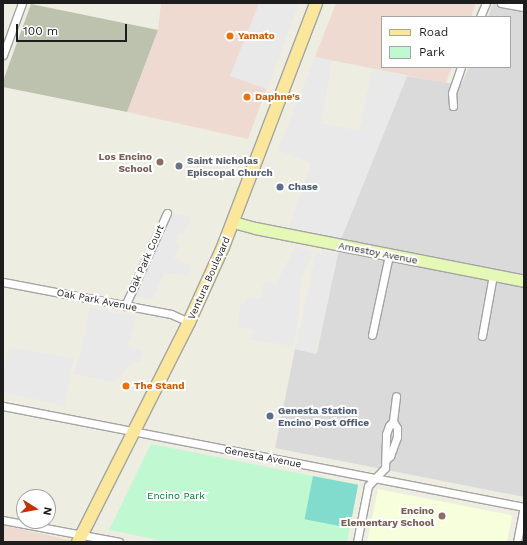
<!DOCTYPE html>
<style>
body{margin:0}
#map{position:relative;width:527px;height:545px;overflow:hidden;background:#eeede2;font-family:"Work Sans",sans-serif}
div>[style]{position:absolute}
.residential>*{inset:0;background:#dbdada}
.commercial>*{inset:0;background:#efdad2}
.education>*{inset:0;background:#f6fedb}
.construction>*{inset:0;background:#bdc2ae}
.park>*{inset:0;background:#bff8d1}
.pitch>*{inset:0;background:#81dcce;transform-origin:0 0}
.parking>*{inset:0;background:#e9e9e9}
.roads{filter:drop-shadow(1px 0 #a4a4a4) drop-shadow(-1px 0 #a4a4a4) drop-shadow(0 1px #a4a4a4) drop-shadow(0 -1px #a4a4a4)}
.street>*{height:7px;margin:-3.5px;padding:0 3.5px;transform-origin:3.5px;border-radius:3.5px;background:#fff}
.secondary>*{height:11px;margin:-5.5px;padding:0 5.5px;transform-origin:5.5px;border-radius:5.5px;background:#e5f8b6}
.primary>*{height:12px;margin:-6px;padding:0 6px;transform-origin:6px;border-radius:6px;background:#fae79c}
.dots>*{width:11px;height:11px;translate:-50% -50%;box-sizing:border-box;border:2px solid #fff;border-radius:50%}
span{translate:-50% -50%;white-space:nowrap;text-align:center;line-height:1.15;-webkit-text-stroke:4px #fff;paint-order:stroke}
.food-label{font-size:10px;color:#c56008;font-weight:700}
.left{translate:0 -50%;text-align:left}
.education-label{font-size:10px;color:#785e54;font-weight:700}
.right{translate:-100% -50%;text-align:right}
.worship-label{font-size:10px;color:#5b616d;font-weight:700}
.service-label{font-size:10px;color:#4e5e75;font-weight:700}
.street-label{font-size:10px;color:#1d1d1d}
.park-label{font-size:10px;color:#0d782f}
.frame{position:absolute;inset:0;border:4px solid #1d1d1d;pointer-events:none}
.legend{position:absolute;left:381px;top:16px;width:130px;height:52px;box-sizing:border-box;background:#fff;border:1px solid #a5a5a5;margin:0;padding:5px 7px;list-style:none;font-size:12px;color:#1d1d1d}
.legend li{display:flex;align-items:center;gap:8px;height:20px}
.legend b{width:20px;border:1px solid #a5a5a5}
.north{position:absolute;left:16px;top:489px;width:40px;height:40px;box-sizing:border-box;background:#fff;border:1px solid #a5a5a5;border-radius:50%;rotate:101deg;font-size:11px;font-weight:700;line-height:16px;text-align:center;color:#1d1d1d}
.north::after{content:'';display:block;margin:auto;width:14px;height:18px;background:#c53104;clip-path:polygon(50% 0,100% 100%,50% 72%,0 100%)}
.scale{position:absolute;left:16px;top:24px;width:111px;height:18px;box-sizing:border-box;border:2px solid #1d1d1d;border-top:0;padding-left:5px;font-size:12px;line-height:14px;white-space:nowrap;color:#1d1d1d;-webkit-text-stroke:3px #fff;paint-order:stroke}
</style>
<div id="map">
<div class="residential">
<div style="clip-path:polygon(493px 3px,524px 3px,524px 497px,275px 448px,295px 349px,317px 353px,341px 239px,407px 76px,461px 85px,469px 67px,510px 67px,510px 17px,488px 17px)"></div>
</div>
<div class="commercial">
<div style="clip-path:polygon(161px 3px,298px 3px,248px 139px,127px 112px,158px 30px)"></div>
<div style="clip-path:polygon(336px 3px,476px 3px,471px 17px,382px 17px,382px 67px,452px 67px,446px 83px,315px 57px)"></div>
<div style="clip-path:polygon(3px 525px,78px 542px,3px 542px)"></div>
</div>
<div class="education">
<div style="clip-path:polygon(378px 489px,511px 515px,512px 517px,507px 542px,367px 542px)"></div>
</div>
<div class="construction">
<div style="clip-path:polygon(31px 4px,158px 30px,127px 112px,3px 87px,3px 81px)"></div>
</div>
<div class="park">
<div style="clip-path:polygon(151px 444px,358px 485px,347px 542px,169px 542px,109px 530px)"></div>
</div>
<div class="pitch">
<div style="left:313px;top:476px;width:46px;height:44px;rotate:11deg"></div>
</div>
<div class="parking">
<div style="clip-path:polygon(259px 3px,299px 3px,267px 89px,230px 76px)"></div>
<div style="clip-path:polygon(315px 57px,332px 61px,321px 123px,359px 131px,372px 69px,407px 76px,341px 239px,287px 232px,311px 163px,278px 150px)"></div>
<div style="clip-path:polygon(171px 213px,191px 217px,183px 234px,173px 233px,178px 234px,176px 245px,179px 245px,174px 258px,191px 266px,187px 275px,164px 273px,152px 300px,131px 296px,160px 236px,165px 237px,166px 232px,162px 231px)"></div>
<div style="clip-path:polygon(295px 247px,313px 252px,301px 279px,299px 317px,293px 346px,248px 339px,254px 330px,237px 326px,241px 303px,244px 303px,247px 298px,260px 299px,264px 282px,276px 284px)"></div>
<div style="clip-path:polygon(322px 250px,338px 254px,316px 354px,295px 349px,316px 253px,321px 255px)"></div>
<div style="clip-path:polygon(90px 307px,118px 314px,136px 316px,128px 346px,143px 351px,139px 362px,133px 362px,114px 382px,73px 374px,81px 352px)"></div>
<div style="clip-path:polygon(9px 347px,74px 358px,64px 406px,3px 392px,3px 374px)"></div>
</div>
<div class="roads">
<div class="street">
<div style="left:501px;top:3px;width:23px;rotate:10deg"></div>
<div style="left:480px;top:17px;width:15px;rotate:-67deg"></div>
<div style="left:3px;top:55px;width:55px;rotate:-69.9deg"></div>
<div style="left:453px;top:106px;width:13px;rotate:-94deg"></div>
<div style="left:452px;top:93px;width:28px;rotate:-71deg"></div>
<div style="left:3px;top:282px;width:171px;rotate:10.8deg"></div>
<div style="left:171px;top:314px;width:20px;rotate:24deg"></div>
<div style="left:125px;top:306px;width:102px;rotate:-65.7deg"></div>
<div style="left:372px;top:335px;width:82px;rotate:-78deg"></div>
<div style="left:482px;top:336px;width:62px;rotate:-79.8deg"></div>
<div style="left:3px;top:406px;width:531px;rotate:10.97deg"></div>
<div style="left:386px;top:460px;width:6px;rotate:-45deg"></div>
<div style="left:390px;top:456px;width:20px;rotate:-70deg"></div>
<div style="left:397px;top:437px;width:9px;rotate:-90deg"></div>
<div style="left:397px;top:428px;width:8px;rotate:-120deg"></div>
<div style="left:393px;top:421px;width:25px;rotate:-83deg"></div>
<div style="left:3px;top:520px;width:118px;rotate:10.7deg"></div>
<div style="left:357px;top:542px;width:57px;rotate:-78.9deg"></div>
<div style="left:368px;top:486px;width:25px;rotate:-47deg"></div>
<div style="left:385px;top:468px;width:34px;rotate:-88deg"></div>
<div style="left:386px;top:434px;width:9px;rotate:-69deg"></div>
<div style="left:389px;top:426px;width:6px;rotate:-51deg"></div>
<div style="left:517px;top:542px;width:36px;rotate:-79deg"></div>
</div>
<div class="secondary">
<div style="left:233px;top:222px;width:23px;rotate:15deg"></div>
<div style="left:255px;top:228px;width:274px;rotate:11.1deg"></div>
</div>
<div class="primary">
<div style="left:78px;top:542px;width:246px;rotate:-63.2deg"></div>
<div style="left:189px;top:322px;width:82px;rotate:-65.6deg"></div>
<div style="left:223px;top:247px;width:261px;rotate:-69.1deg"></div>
</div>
</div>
<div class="dots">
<div style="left:230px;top:36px;background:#e8710a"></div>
<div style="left:247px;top:97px;background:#e8710a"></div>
<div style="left:160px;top:162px;background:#8d6e63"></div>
<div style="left:179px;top:166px;background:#6b7280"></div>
<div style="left:280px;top:187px;background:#5c6f8a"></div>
<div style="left:126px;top:386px;background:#e8710a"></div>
<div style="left:270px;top:416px;background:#5c6f8a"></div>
<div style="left:442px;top:516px;background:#8d6e63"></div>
</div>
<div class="food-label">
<span class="left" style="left:238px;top:36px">Yamato</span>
<span class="left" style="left:255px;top:97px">Daphne's</span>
<span class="left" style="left:134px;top:386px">The Stand</span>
</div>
<div class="education-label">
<span class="right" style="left:152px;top:162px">Los Encino<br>School</span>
<span class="right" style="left:434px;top:516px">Encino<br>Elementary School</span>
</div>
<div class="worship-label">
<span class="left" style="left:187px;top:166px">Saint Nicholas<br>Episcopal Church</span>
</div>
<div class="service-label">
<span class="left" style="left:288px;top:187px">Chase</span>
<span class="left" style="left:278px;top:416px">Genesta Station<br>Encino Post Office</span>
</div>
<div class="street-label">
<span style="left:378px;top:253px;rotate:11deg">Amestoy Avenue</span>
<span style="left:146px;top:259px;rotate:-66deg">Oak Park Court</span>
<span style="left:209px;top:278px;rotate:-66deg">Ventura Boulevard</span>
<span style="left:97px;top:300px;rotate:11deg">Oak Park Avenue</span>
<span style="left:263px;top:457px;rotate:11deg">Genesta Avenue</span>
</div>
<div class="park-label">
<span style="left:176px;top:496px">Encino Park</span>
</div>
<div class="frame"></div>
<ul class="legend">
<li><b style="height:5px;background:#fae79c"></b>Road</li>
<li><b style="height:11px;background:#bff8d1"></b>Park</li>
</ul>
<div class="north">N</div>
<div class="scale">100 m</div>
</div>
